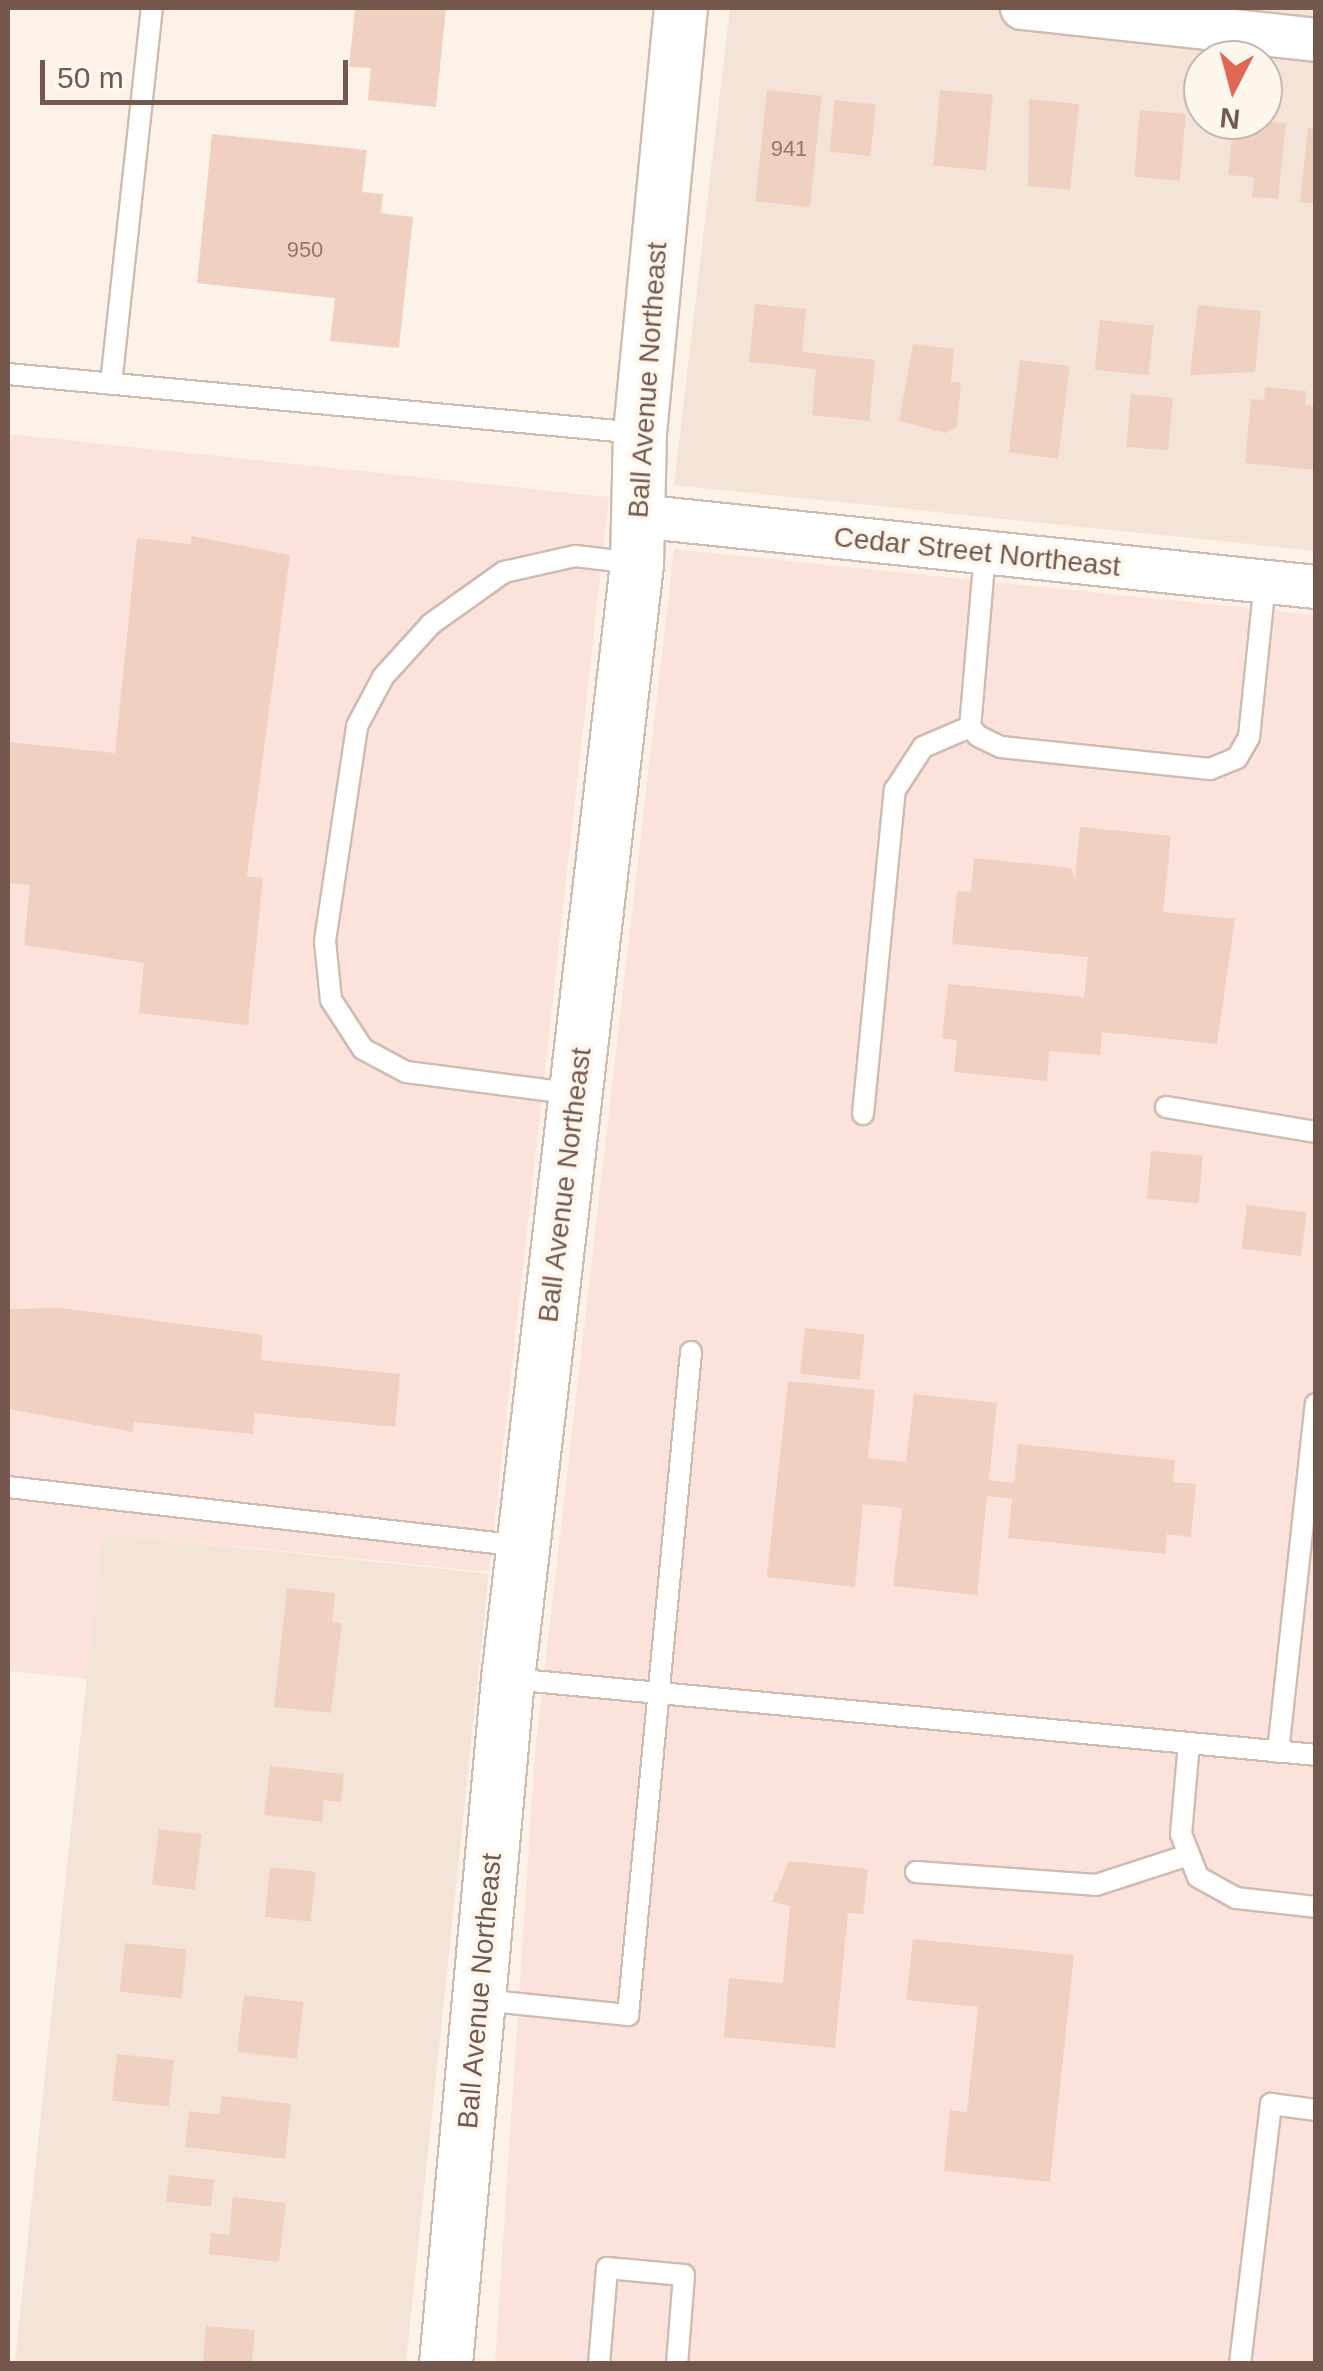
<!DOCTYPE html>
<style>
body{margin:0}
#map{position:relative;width:1323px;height:2371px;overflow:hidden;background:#fcf2e8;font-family:Helvetica,sans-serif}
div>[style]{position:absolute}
.residential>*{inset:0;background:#f3e4d7;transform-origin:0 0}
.commercial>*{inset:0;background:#fbe3dc}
.building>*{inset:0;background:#f0d0c1;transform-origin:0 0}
.roads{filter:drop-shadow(2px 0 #cfbcb1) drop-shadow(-2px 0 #cfbcb1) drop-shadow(0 2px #cfbcb1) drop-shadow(0 -2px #cfbcb1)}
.service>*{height:20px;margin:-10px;padding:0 10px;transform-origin:10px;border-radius:10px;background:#fff}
.minor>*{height:42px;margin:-21px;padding:0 21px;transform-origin:21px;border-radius:21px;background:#fff}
.tertiary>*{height:52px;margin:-26px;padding:0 26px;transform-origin:26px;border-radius:26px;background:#fff}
span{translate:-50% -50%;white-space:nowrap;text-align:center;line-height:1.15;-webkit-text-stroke:8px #fef7ee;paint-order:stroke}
.number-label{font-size:22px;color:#94766a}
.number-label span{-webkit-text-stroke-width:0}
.street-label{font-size:28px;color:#75584d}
.frame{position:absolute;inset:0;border:10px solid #75584d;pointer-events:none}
.north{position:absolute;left:1183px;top:40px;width:100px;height:100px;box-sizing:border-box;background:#fef7ee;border:2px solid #c7b7ae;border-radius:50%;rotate:186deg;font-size:28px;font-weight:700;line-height:40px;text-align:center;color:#75584d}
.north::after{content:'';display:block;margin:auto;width:35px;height:45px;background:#e06753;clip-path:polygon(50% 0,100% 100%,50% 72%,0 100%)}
.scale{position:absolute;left:40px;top:60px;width:308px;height:45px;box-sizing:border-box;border:5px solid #75584d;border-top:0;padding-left:12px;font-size:30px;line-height:35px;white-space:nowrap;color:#75584d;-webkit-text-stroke:8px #fef7ee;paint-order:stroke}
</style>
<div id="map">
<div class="residential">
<div style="clip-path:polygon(evenodd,730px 8px,1315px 8px,1315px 551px,674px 485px,730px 8px,1203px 60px,1263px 60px,1263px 120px,1203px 120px,1203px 60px)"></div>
<div style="left:102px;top:1533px;width:389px;height:835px;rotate:6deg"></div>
</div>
<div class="commercial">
<div style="clip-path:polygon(8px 434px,609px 497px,489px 1572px,102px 1533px,87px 1679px,8px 1671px)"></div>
<div style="clip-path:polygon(674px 549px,1315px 615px,1315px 2363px,495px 2364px,535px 1752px)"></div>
</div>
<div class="building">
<div style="clip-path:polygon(355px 8px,446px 8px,436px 107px,368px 100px,371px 68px,349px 67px)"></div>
<div style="left:767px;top:90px;width:55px;height:112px;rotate:6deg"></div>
<div style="left:940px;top:90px;width:53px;height:76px;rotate:5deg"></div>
<div style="clip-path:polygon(1029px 99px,1079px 104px,1070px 190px,1028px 186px)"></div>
<div style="left:835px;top:100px;width:41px;height:52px;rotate:6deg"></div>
<div style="left:1140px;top:110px;width:46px;height:67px;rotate:5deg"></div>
<div style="clip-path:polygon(1234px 120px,1286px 123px,1278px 199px,1252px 197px,1254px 177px,1228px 175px)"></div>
<div style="clip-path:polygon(1308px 128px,1316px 128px,1316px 204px,1300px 202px)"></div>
<div style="clip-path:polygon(212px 134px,367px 150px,362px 192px,383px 194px,381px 213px,413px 217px,399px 348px,330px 341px,335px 298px,197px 283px)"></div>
<div style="clip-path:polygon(755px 304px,806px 309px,802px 352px,875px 360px,869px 421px,812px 415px,816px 369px,749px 362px)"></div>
<div style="clip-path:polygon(1198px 305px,1261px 311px,1255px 372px,1190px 375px)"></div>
<div style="left:1100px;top:320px;width:54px;height:50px;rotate:6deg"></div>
<div style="clip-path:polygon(913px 344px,954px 349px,951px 382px,961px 382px,957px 427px,946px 433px,899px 421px)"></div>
<div style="left:1020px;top:360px;width:50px;height:93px;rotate:7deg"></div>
<div style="clip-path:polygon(1265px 387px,1306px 391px,1305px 405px,1316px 406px,1316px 470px,1245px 463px,1251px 399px,1264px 400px)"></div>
<div style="left:1131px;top:394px;width:42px;height:53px;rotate:5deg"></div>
<div style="clip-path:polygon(192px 536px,290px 555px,247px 876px,263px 878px,248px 1025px,139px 1013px,144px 963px,24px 945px,30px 885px,8px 883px,8px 742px,115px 753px,137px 538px,191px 544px)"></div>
<div style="clip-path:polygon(1080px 827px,1171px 836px,1163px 912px,1235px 919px,1217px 1044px,1102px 1032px,1100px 1055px,1049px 1051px,1047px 1081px,954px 1072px,957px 1040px,942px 1038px,948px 984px,1084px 997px,1088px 957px,952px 944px,957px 891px,971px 892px,974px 858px,1071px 868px,1075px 879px)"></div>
<div style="left:1151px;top:1151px;width:52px;height:48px;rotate:5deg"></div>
<div style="left:1247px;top:1205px;width:60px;height:44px;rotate:7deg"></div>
<div style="clip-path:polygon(61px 1308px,263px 1335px,261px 1360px,400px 1374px,395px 1427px,255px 1413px,253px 1434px,134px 1422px,133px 1432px,8px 1409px,8px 1309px)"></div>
<div style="left:805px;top:1328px;width:60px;height:46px;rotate:6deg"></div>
<div style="clip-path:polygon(788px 1381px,875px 1390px,868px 1458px,906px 1462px,914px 1394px,997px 1403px,989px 1480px,1014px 1483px,1018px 1444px,1175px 1460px,1173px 1482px,1196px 1484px,1191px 1537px,1167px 1534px,1165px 1554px,1008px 1538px,1012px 1499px,987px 1496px,977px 1595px,893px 1586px,902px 1508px,863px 1504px,855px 1587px,767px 1577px)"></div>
<div style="clip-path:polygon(287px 1588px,335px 1593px,332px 1622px,342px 1623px,331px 1713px,274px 1707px)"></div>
<div style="clip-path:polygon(270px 1766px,344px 1774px,341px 1802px,324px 1800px,322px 1822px,264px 1815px)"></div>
<div style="left:159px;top:1829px;width:43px;height:56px;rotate:7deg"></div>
<div style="clip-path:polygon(789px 1861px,868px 1869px,863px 1914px,848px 1913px,835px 2048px,724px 2037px,729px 1978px,783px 1983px,790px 1906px,772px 1902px)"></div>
<div style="left:270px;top:1867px;width:46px;height:50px;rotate:6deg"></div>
<div style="clip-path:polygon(913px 1939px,1074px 1955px,1050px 2182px,944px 2171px,950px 2110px,967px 2112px,978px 2007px,906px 2000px)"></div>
<div style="left:125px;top:1943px;width:62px;height:49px;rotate:6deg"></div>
<div style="left:244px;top:1995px;width:60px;height:57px;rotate:7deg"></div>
<div style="left:117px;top:2054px;width:57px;height:47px;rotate:6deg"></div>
<div style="clip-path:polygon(222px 2096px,291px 2104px,285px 2159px,185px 2147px,189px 2111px,219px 2115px)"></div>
<div style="left:169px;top:2175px;width:45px;height:27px;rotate:6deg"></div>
<div style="clip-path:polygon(233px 2197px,286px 2203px,279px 2262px,209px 2254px,211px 2233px,229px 2235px)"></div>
<div style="left:206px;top:2326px;width:49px;height:38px;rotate:5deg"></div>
</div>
<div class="roads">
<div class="service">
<div style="left:8px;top:374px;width:633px;rotate:5.35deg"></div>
<div style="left:111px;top:384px;width:378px;rotate:-83.8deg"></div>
<div style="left:985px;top:553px;width:175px;rotate:94.9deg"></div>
<div style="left:970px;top:727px;width:12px;rotate:48deg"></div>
<div style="left:978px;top:736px;width:25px;rotate:26deg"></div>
<div style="left:1001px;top:747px;width:210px;rotate:6deg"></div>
<div style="left:1210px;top:769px;width:29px;rotate:-22deg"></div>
<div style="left:1237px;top:758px;width:24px;rotate:-60deg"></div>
<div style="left:1249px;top:737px;width:156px;rotate:-84.1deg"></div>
<div style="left:576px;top:1094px;width:171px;rotate:-172.6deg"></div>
<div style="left:406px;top:1072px;width:49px;rotate:-151.9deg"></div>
<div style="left:363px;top:1049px;width:59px;rotate:-123.1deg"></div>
<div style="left:331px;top:1000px;width:59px;rotate:-95.8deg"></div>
<div style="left:325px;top:941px;width:217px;rotate:-81.5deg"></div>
<div style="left:357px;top:726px;width:55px;rotate:-62deg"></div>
<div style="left:383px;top:677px;width:72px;rotate:-47.8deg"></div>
<div style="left:431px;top:624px;width:90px;rotate:-35.5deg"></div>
<div style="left:504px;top:572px;width:73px;rotate:-12.7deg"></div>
<div style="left:575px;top:556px;width:60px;rotate:6.7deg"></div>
<div style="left:1166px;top:1107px;width:152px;rotate:9.5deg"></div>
<div style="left:863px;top:1114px;width:326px;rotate:-84.4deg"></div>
<div style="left:895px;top:790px;width:51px;rotate:-56.9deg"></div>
<div style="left:923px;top:747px;width:51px;rotate:-23.1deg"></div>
<div style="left:8px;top:1487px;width:517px;rotate:6.55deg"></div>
<div style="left:511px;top:1679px;width:809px;rotate:5.39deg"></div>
<div style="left:1189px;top:1743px;width:91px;rotate:95deg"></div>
<div style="left:1181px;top:1834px;width:46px;rotate:68.4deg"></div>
<div style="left:1198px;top:1877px;width:43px;rotate:28.9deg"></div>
<div style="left:1236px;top:1898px;width:81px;rotate:6.4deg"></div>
<div style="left:1278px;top:1752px;width:350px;rotate:-83.8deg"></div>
<div style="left:916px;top:1872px;width:180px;rotate:4.1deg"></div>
<div style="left:1096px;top:1885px;width:95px;rotate:-17.9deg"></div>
<div style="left:482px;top:2000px;width:147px;rotate:5.9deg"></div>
<div style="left:628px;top:2015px;width:666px;rotate:-84.57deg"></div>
<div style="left:599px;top:2364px;width:96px;rotate:-85.2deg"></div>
<div style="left:607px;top:2268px;width:77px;rotate:5.2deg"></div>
<div style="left:684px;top:2275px;width:89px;rotate:94.5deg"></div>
<div style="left:1240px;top:2364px;width:262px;rotate:-83.2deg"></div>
<div style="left:1271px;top:2104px;width:45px;rotate:7.6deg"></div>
</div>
<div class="minor">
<div style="left:1022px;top:8px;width:296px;rotate:6.2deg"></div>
<div style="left:638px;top:516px;width:682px;rotate:5.98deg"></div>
</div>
<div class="tertiary">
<div style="left:446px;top:2364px;width:688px;rotate:-84.83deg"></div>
<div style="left:508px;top:1679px;width:1122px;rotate:-83.4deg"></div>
<div style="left:637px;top:564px;width:131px;rotate:-88.7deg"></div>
<div style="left:640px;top:433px;width:427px;rotate:-84.5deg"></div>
</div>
</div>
<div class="number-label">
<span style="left:789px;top:149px">941</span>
<span style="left:305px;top:250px">950</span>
</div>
<div class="street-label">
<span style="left:648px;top:380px;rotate:-86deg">Ball Avenue Northeast</span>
<span style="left:977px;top:552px;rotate:6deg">Cedar Street Northeast</span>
<span style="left:565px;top:1185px;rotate:-83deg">Ball Avenue Northeast</span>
<span style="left:480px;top:1991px;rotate:-85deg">Ball Avenue Northeast</span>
</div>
<div class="frame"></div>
<div class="north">N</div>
<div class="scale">50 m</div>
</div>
